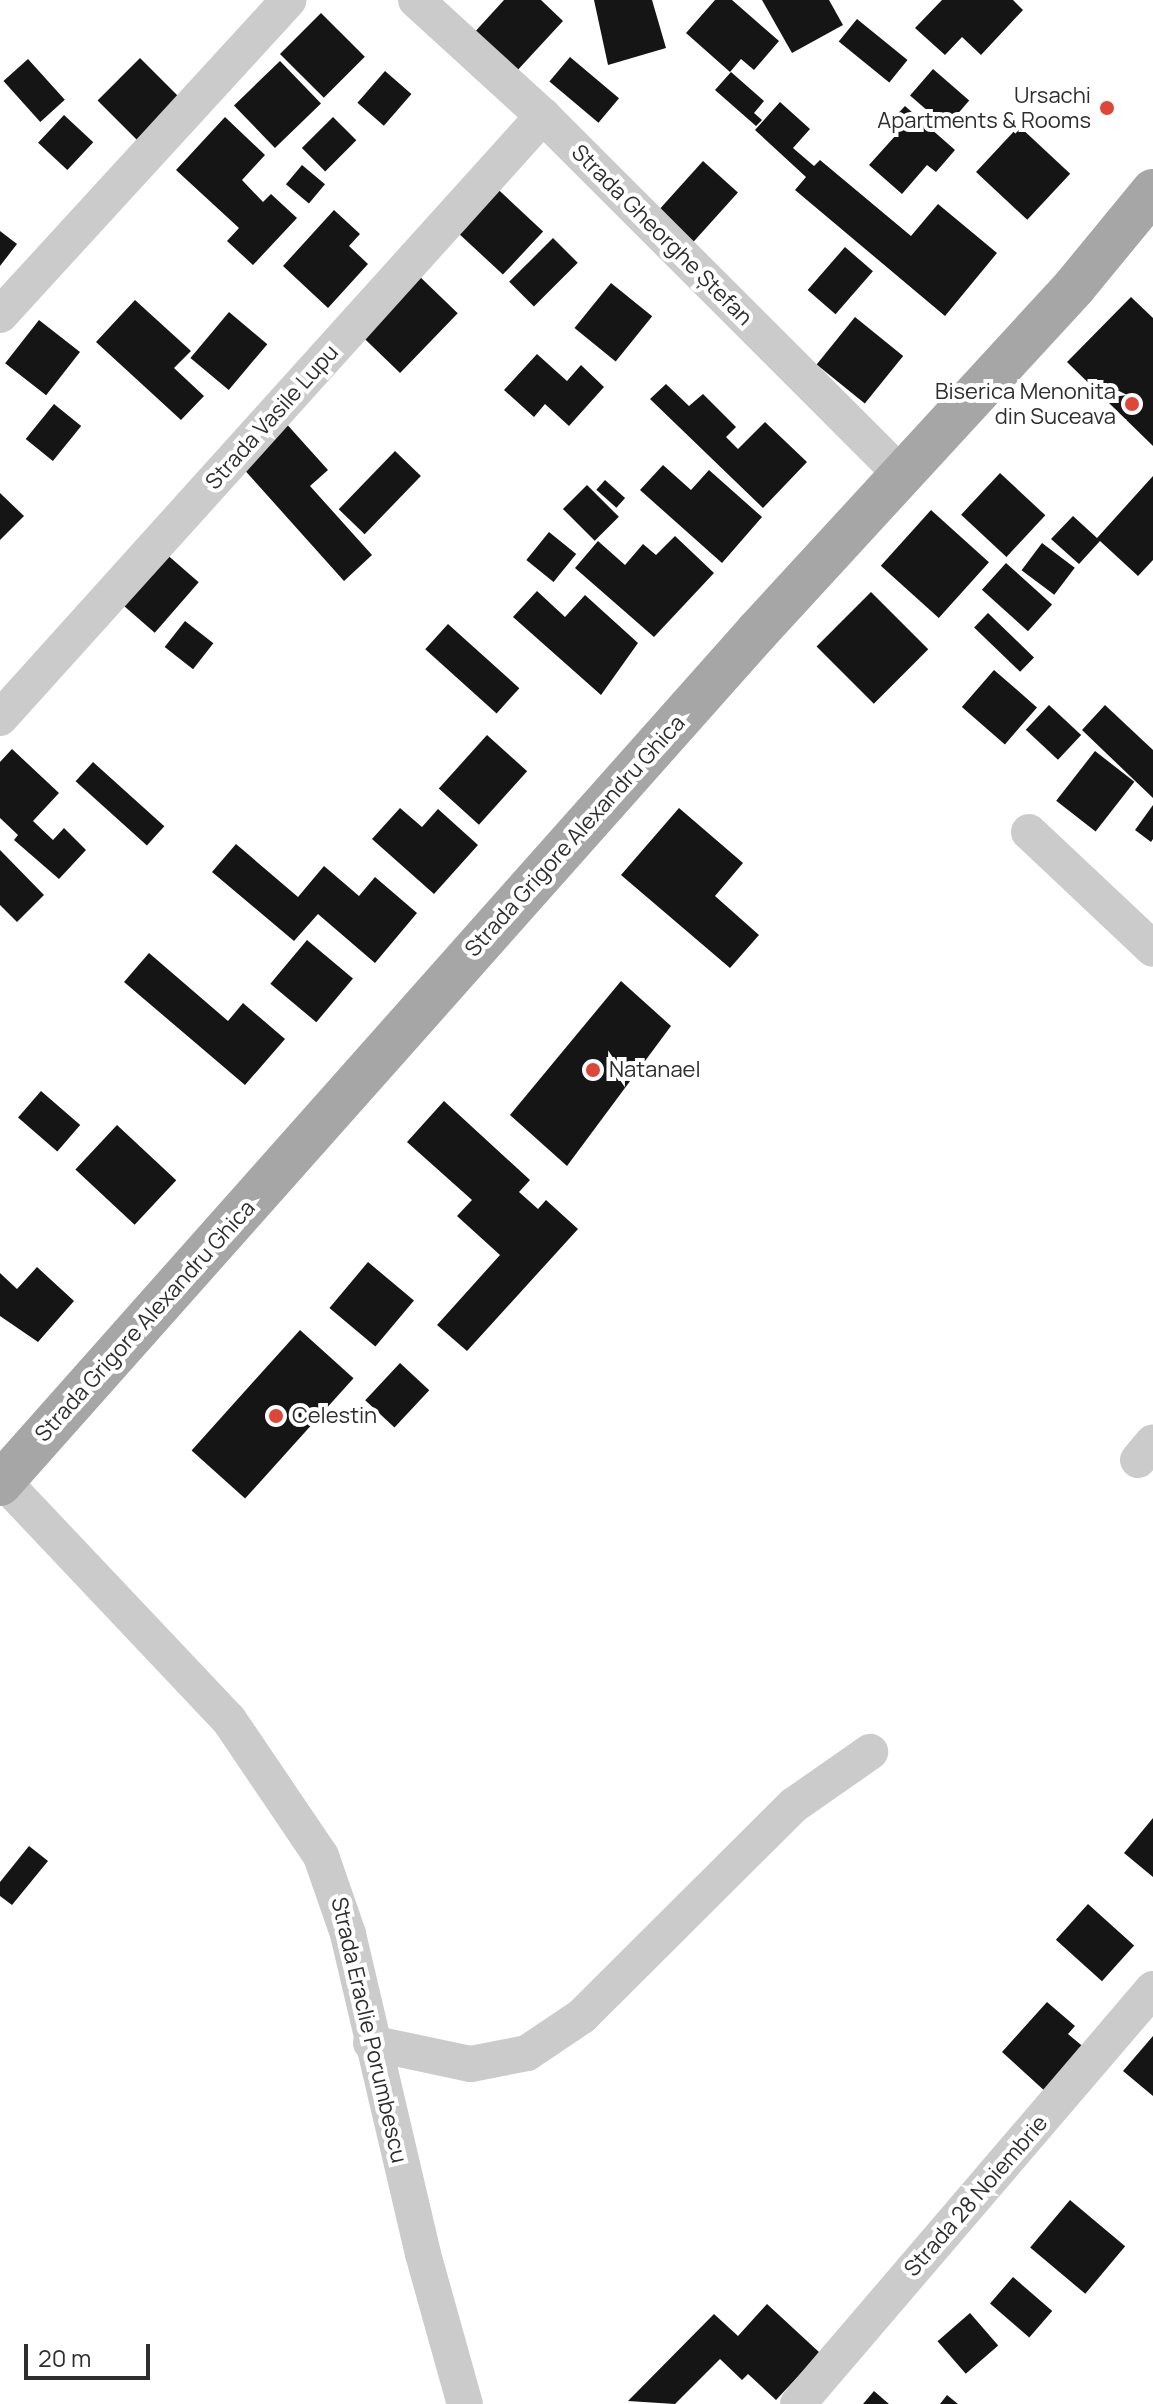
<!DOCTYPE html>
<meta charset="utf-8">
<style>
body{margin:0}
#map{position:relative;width:1153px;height:2404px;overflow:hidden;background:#fff;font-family:Manrope,sans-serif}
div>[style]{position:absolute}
.building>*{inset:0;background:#151515;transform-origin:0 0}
.minor>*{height:36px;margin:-18px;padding:0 18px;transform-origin:18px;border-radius:18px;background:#cbcbcb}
.primary>*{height:44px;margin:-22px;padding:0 22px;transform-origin:22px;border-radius:22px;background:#a6a6a6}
.dots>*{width:22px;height:22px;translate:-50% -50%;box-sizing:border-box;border:4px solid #fff;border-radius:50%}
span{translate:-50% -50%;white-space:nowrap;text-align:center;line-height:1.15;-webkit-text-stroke:8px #fff;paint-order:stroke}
.poi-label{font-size:22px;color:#2e2e2e}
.right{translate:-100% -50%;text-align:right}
.left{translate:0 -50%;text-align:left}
.street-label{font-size:22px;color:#2e2e2e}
.scale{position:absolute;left:24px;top:2344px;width:126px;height:36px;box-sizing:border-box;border:4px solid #2e2e2e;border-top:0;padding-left:10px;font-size:24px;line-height:28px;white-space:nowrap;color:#2e2e2e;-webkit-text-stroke:6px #fff;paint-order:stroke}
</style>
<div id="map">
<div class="building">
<div style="clip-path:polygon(504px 0,541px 0,563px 21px,514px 74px,472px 35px)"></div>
<div style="clip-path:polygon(594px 0,652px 0,666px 48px,608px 65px)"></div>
<div style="clip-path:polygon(715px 0,732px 0,779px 41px,754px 70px,741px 59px,730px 72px,686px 33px)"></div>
<div style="clip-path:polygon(762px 0,829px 0,843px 25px,792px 53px)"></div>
<div style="clip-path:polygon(942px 0,1013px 0,1023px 10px,981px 55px,962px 37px,945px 55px,915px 28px)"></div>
<div style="left:321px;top:13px;width:62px;height:58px;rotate:45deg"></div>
<div style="left:857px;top:19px;width:65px;height:29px;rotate:39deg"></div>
<div style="left:570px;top:57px;width:64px;height:32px;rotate:40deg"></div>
<div style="left:140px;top:58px;width:64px;height:60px;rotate:45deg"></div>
<div style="left:28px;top:59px;width:55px;height:33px;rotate:48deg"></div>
<div style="left:280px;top:61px;width:59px;height:64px;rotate:46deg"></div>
<div style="left:933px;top:69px;width:48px;height:35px;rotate:41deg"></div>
<div style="left:385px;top:71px;width:35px;height:42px;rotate:41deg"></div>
<div style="clip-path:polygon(731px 72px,764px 101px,754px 113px,762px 120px,756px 126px,715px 90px)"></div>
<div style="clip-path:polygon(780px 102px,810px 129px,793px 148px,814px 166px,820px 160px,911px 236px,938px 204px,997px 253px,945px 316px,795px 190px,806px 177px,755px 130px)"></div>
<div style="clip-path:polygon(905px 106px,955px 150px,936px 172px,927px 165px,902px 194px,869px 165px,896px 135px,886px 126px)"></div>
<div style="left:64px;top:115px;width:40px;height:38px;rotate:43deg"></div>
<div style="clip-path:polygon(225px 117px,265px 155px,242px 180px,263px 202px,271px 194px,297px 218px,253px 265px,227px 241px,239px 228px,176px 170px)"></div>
<div style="left:333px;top:117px;width:33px;height:44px;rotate:45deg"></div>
<div style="left:1019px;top:126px;width:70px;height:63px;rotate:43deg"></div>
<div style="left:703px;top:161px;width:47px;height:67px;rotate:42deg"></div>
<div style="left:302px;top:165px;width:30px;height:25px;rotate:40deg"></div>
<div style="left:489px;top:181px;width:74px;height:59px;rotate:43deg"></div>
<div style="clip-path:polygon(334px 210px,360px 234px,349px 246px,368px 264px,328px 308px,283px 266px)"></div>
<div style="clip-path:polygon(0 231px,17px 244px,0 266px)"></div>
<div style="left:553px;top:238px;width:35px;height:62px;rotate:45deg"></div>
<div style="left:845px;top:247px;width:37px;height:57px;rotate:41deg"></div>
<div style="left:416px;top:273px;width:58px;height:83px;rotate:44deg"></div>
<div style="left:611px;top:283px;width:53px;height:58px;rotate:39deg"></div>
<div style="clip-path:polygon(1131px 297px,1153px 318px,1153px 446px,1067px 362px)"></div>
<div style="clip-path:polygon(135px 300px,191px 351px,174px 368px,204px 396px,181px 420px,96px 342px)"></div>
<div style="left:229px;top:312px;width:50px;height:60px;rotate:40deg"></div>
<div style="left:855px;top:317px;width:62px;height:61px;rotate:39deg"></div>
<div style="left:39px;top:320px;width:52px;height:55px;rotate:38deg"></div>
<div style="clip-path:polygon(537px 354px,567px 381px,581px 365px,604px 387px,569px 426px,545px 404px,534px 417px,504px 390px)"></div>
<div style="clip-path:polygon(666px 384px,689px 406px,703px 394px,736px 427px,726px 437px,738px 449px,765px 422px,807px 462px,763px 508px,650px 399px)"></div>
<div style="left:54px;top:404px;width:35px;height:45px;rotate:39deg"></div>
<div style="clip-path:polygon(283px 420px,328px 470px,310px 486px,372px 555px,344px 581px,241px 466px)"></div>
<div style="left:395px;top:451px;width:36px;height:81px;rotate:44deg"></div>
<div style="clip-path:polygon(663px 465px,691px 490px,709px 470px,762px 517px,722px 563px,640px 490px)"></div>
<div style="left:1000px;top:473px;width:62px;height:57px;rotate:43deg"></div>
<div style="clip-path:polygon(1153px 476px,1153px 560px,1138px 576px,1100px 541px,1079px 564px,1051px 539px,1073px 516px,1097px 538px)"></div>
<div style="left:605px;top:480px;width:27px;height:13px;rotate:42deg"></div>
<div style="left:587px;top:485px;width:45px;height:34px;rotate:45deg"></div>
<div style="clip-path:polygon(0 493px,24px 516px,0 540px)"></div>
<div style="left:931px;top:510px;width:78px;height:75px;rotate:42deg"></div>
<div style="left:549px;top:532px;width:35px;height:36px;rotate:39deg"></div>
<div style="clip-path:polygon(675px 536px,714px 573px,654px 637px,575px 568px,598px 541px,625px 565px,643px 544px,656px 555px)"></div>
<div style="left:1042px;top:543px;width:41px;height:34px;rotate:37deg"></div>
<div style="left:164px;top:552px;width:46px;height:67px;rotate:41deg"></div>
<div style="left:1006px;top:563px;width:62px;height:36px;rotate:42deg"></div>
<div style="clip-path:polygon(537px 591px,565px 617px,585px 595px,638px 643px,601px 695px,513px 617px)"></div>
<div style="left:871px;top:592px;width:81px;height:77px;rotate:45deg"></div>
<div style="left:988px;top:613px;width:64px;height:20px;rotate:44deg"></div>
<div style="left:185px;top:621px;width:36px;height:33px;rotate:38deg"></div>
<div style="left:448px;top:624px;width:96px;height:34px;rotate:42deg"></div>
<div style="left:994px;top:670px;width:57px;height:49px;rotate:41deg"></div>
<div style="left:1049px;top:705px;width:44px;height:34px;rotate:43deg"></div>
<div style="clip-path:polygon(1105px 705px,1153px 750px,1153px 798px,1082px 730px)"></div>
<div style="left:487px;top:735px;width:54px;height:72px;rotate:42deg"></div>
<div style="clip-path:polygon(12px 749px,59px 793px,33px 821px,53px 840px,64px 828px,86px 850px,59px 879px,14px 840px,18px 835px,0 818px,0 762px)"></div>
<div style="left:1095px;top:751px;width:50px;height:63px;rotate:38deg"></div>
<div style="left:93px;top:762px;width:96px;height:26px;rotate:42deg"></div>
<div style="clip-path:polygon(1153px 805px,1153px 839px,1151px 842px,1135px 830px)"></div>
<div style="clip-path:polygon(400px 808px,422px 827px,438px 809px,478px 845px,434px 894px,372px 839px)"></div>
<div style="clip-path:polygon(679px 808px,743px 863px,715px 896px,759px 935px,730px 968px,621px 875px)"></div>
<div style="clip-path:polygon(236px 844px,298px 897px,324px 866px,359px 896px,375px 877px,417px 913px,375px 963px,318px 914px,294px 941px,212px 872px)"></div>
<div style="clip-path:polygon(0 850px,44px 895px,17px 922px,0 905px)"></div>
<div style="left:307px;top:940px;width:60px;height:57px;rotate:40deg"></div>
<div style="clip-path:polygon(149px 953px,228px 1021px,243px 1003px,285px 1039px,245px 1085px,124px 982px)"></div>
<div style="clip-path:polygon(621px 981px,671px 1026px,567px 1166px,510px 1115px)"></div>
<div style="left:41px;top:1091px;width:52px;height:35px;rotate:41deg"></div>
<div style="clip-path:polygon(444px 1101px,530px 1180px,519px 1192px,538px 1209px,546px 1200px,578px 1229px,467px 1351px,437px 1325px,500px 1255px,457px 1216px,472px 1200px,407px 1142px)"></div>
<div style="left:117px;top:1125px;width:81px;height:61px;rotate:43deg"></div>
<div style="left:368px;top:1262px;width:60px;height:60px;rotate:40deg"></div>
<div style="clip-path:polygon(37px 1267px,74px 1301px,38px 1342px,0 1316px,0 1273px,17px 1289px)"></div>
<div style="left:300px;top:1330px;width:72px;height:162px;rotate:42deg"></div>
<div style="left:400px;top:1363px;width:40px;height:51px;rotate:43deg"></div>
<div style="clip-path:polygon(1153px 1818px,1153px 1877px,1124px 1853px)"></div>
<div style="clip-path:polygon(29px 1846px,48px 1861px,12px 1905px,0 1896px,0 1882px)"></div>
<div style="left:1088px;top:1904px;width:62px;height:48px;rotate:42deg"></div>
<div style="clip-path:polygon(1047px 2002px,1075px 2026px,1068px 2034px,1086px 2049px,1047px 2093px,1002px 2052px)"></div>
<div style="clip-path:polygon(1153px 2036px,1153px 2096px,1123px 2071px)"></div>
<div style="left:1070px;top:2200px;width:72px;height:62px;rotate:40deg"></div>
<div style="left:1013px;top:2277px;width:52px;height:35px;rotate:41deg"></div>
<div style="clip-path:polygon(767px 2304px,820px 2353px,776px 2400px,748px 2374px,742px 2380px,720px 2359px,675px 2404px,628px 2401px,714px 2314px,738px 2336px)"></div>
<div style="left:970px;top:2313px;width:43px;height:43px;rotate:49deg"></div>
<div style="clip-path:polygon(874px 2391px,889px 2404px,863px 2404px)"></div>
<div style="clip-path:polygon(947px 2395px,958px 2404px,940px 2404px)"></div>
</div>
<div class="minor">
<div style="left:416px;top:0;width:172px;rotate:42.4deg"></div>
<div style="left:543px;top:116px;width:509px;rotate:45deg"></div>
<div style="left:0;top:315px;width:427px;rotate:-47.5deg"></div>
<div style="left:0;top:718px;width:811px;rotate:-47.95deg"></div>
<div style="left:1029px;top:832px;width:170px;rotate:43.3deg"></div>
<div style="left:1138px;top:1460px;width:23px;rotate:-50deg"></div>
<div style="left:3px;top:1481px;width:329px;rotate:46.6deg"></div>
<div style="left:229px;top:1720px;width:164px;rotate:55.9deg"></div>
<div style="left:321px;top:1856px;width:83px;rotate:70.9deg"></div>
<div style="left:348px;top:1934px;width:329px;rotate:76.8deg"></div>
<div style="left:423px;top:2254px;width:156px;rotate:74.4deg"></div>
<div style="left:371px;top:2043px;width:102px;rotate:11.9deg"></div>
<div style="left:471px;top:2064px;width:57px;rotate:-11.1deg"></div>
<div style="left:527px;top:2053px;width:66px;rotate:-33.9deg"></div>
<div style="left:582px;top:2016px;width:299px;rotate:-44.9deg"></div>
<div style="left:794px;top:1805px;width:93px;rotate:-34.9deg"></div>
<div style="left:798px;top:2404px;width:546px;rotate:-49.46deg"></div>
</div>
<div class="primary">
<div style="left:0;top:1484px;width:1140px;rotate:-48.38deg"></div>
<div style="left:757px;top:632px;width:470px;rotate:-47.4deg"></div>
<div style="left:1075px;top:286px;width:123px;rotate:-50.6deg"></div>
</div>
<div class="dots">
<div style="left:1107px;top:108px;background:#de4637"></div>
<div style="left:1132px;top:404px;background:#de4637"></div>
<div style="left:593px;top:1070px;background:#de4637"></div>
<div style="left:276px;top:1416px;background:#de4637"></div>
</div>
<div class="poi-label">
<span class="right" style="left:1091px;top:108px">Ursachi<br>Apartments &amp; Rooms</span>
<span class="right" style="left:1116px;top:404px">Biserica Menonita<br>din Suceava</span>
<span class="left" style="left:609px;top:1070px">Natanael</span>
<span class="left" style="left:292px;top:1416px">Celestin</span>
</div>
<div class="street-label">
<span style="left:662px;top:235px;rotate:45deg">Strada Gheorghe Ștefan</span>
<span style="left:272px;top:417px;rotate:-48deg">Strada Vasile Lupu</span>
<span style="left:575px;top:836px;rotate:-48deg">Strada Grigore Alexandru Ghica</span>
<span style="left:145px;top:1321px;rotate:-48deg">Strada Grigore Alexandru Ghica</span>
<span style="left:369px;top:2030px;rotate:77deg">Strada Eraclie Porumbescu</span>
<span style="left:976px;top:2196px;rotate:-49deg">Strada 28 Noiembrie</span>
</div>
<div class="scale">20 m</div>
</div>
